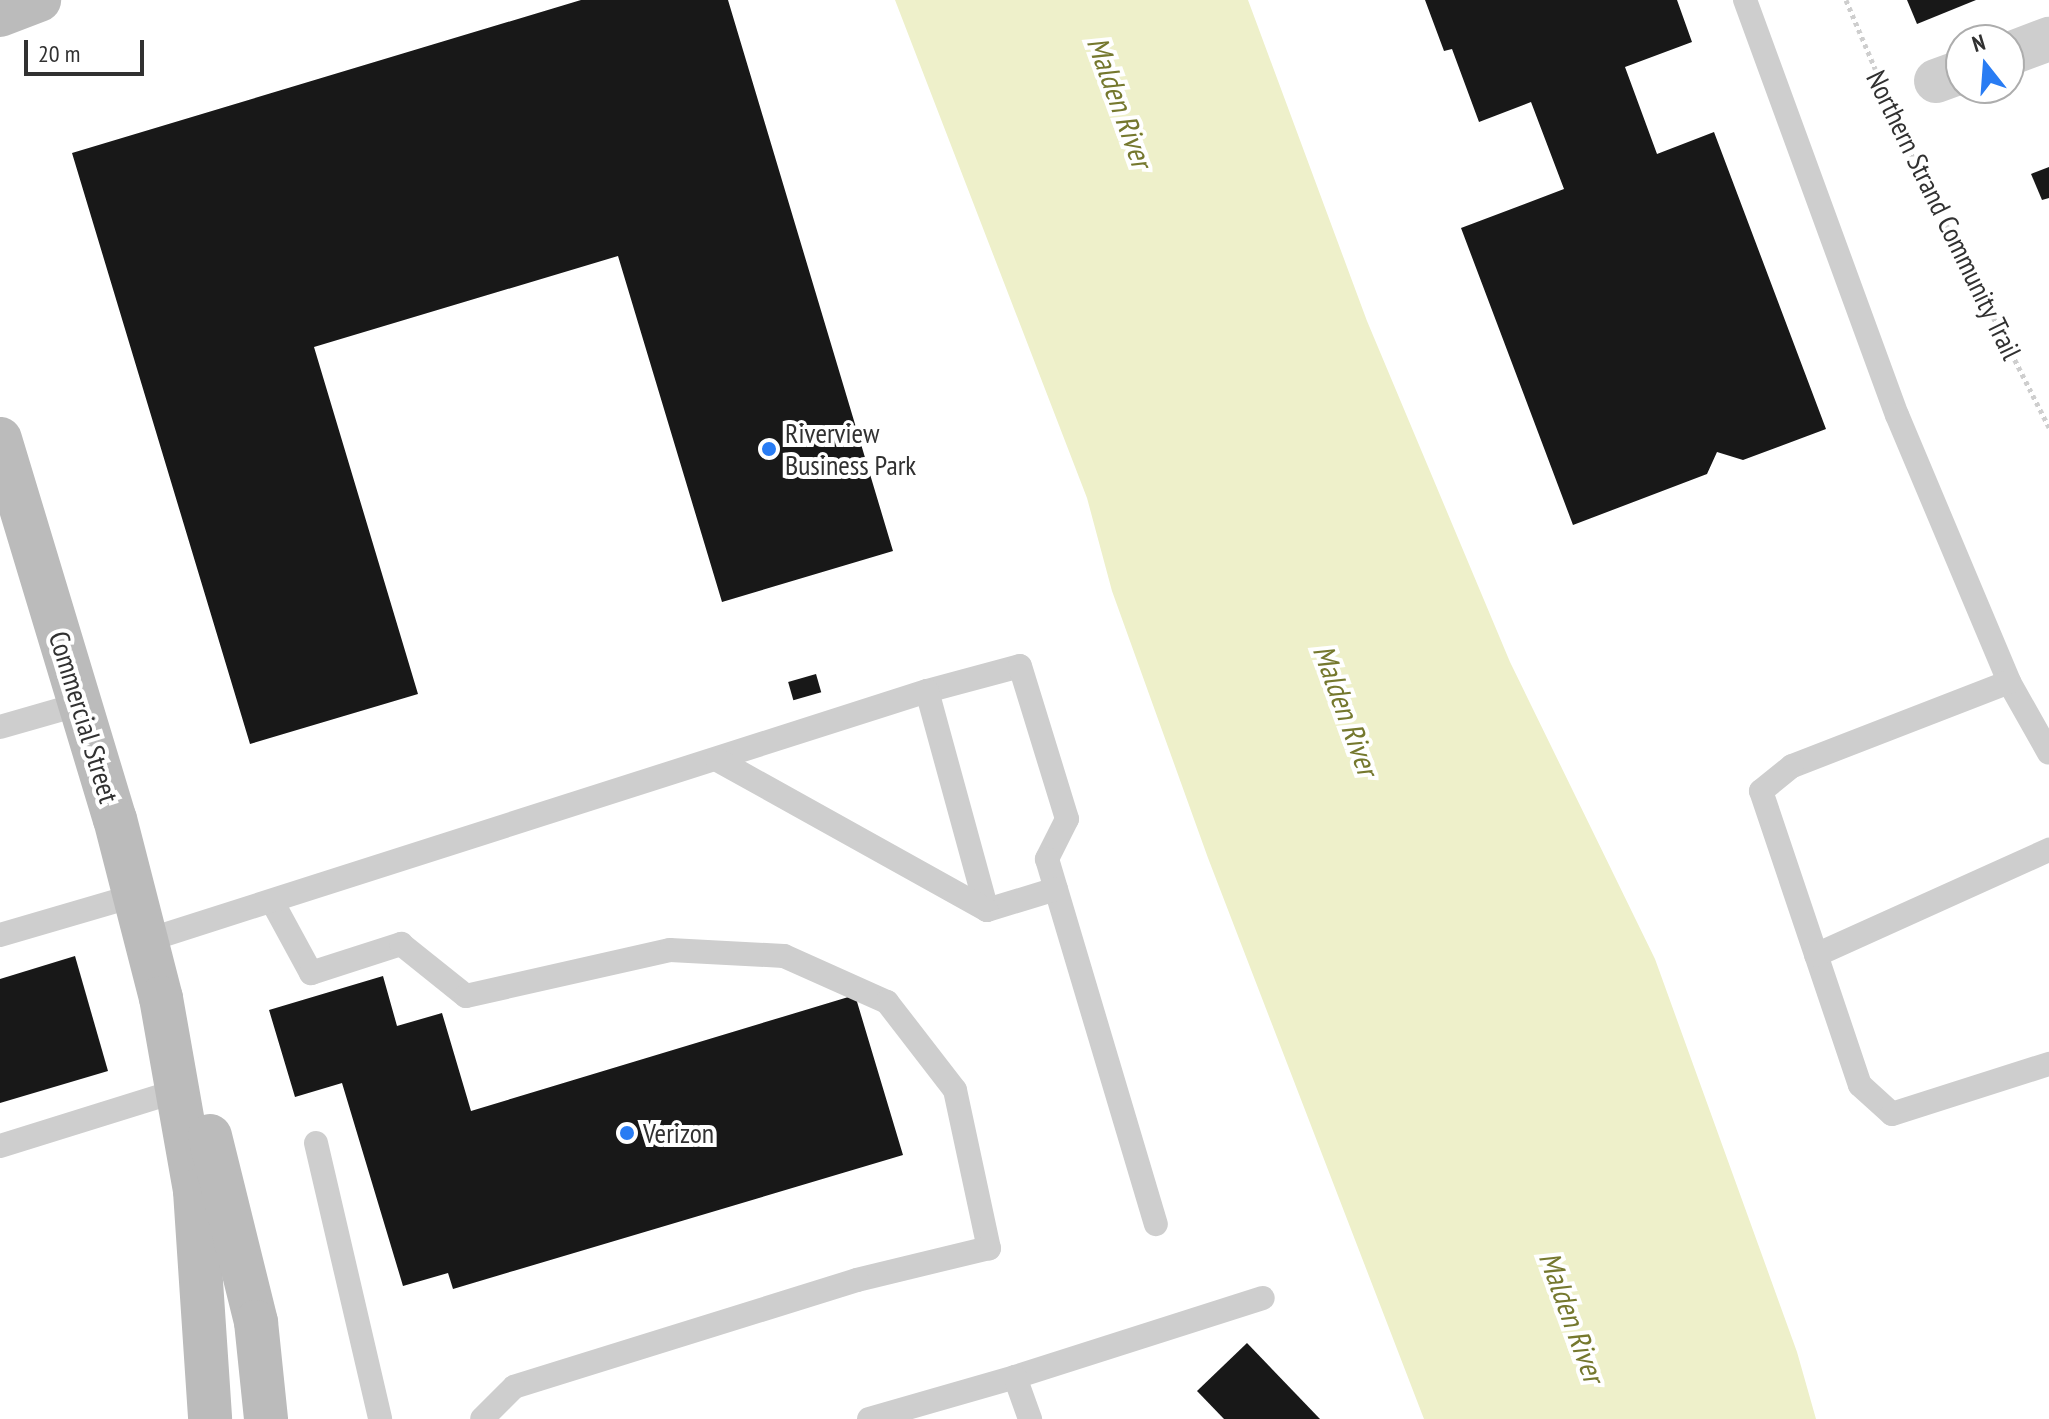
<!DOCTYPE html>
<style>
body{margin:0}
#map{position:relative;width:2049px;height:1419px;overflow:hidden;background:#fff;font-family:"PT Sans Narrow",sans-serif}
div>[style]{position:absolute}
.water>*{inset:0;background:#eef0ca}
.building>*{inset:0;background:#181818;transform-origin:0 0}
.path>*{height:5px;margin-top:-2.5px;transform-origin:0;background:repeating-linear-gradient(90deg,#cecece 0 4px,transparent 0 8px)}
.lane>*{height:24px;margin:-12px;padding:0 12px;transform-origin:12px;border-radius:12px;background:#cecece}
.street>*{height:44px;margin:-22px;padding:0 22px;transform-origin:22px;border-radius:22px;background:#cecece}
.secondary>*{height:44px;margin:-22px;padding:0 22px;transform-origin:22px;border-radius:22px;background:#bbb}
.dots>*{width:22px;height:22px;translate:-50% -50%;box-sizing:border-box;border:4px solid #fff;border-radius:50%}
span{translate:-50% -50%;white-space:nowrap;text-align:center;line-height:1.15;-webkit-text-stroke:8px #fff;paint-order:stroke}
.street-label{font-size:28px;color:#313131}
.poi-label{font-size:28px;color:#313131}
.left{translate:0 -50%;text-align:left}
.water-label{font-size:30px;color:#75782e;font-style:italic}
.north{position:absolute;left:1945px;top:24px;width:80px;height:80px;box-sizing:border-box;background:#fff;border:2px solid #adadad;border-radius:50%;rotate:343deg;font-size:22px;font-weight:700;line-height:32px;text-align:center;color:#313131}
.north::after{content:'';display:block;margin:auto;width:28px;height:36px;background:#297cf3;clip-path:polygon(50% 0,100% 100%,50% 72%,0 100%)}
.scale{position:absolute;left:24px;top:40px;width:120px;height:36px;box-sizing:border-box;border:4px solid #313131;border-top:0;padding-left:10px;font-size:24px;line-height:28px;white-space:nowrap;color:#313131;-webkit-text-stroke:6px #fff;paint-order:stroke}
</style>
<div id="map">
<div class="water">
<div style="clip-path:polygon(895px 0,1248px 0,1367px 321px,1510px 662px,1655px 959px,1797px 1352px,1816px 1419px,1424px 1419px,1208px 858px,1112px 591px,1087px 498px)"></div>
</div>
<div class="building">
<div style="clip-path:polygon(581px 0,728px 0,893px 551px,722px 602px,618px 256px,314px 347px,418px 694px,250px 744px,72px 153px)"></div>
<div style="clip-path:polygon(1425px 0,1677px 0,1692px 42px,1625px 67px,1657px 154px,1714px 132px,1826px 429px,1743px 460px,1717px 452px,1707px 474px,1573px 525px,1461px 228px,1564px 189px,1531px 102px,1479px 122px,1452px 49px,1444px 51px)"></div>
<div style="clip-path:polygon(1907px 0,1976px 0,1917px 24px)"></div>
<div style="clip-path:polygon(2049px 167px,2049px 198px,2042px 200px,2031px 174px)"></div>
<div style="left:816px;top:674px;width:19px;height:29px;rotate:74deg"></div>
<div style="clip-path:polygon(75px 956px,108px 1071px,0 1103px,0 979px)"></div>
<div style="clip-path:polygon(383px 976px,397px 1026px,442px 1013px,471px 1111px,855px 995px,903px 1155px,453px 1289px,448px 1273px,403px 1286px,342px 1083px,295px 1097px,269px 1010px)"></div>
<div style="clip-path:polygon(1247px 1343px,1320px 1419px,1224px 1419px,1197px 1391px)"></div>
</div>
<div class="path">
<div style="left:1846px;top:0;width:181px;rotate:67deg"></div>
<div style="left:1917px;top:167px;width:292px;rotate:63.1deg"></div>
</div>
<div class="lane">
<div style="left:1745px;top:0;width:442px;rotate:69.9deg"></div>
<div style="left:1897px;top:415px;width:290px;rotate:67.2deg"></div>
<div style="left:2009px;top:682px;width:81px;rotate:60.6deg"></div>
<div style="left:2009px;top:682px;width:233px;rotate:158.8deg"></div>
<div style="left:1792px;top:766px;width:40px;rotate:141deg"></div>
<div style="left:1761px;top:791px;width:310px;rotate:71.4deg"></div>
<div style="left:1860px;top:1085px;width:43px;rotate:42.2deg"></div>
<div style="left:1892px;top:1114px;width:165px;rotate:-17.7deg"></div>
<div style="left:927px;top:691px;width:96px;rotate:-15deg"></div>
<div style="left:1020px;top:666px;width:160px;rotate:72.9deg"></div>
<div style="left:1067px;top:819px;width:45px;rotate:116.6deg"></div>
<div style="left:1047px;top:859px;width:381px;rotate:73.4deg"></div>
<div style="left:0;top:727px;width:83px;rotate:-16deg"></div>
<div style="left:273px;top:903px;width:80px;rotate:61.5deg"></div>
<div style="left:311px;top:973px;width:95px;rotate:-17.9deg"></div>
<div style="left:401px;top:944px;width:83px;rotate:38.7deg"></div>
<div style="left:466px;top:996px;width:209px;rotate:-12.7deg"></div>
<div style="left:670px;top:950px;width:114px;rotate:3deg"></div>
<div style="left:784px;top:956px;width:113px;rotate:24.1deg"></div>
<div style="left:887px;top:1002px;width:111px;rotate:52.3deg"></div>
<div style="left:955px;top:1090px;width:162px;rotate:77.9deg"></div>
<div style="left:989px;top:1248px;width:136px;rotate:166.4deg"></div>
<div style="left:857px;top:1280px;width:359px;rotate:162.7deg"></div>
<div style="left:514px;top:1387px;width:45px;rotate:135deg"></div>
<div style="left:987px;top:910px;width:72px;rotate:-16.9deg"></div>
<div style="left:0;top:935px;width:139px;rotate:-16.3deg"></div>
<div style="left:145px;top:941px;width:821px;rotate:-17.73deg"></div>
<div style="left:927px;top:691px;width:227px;rotate:74.7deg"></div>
<div style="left:987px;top:910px;width:308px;rotate:-150.9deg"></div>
<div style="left:1816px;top:955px;width:256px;rotate:-24.3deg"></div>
<div style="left:316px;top:1143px;width:283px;rotate:76.9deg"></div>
<div style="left:0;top:1146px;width:185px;rotate:-17.3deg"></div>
<div style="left:1015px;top:1377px;width:260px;rotate:-17.7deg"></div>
<div style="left:869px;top:1419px;width:152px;rotate:-16deg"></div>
<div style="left:1015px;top:1377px;width:45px;rotate:70.3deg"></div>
</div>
<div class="street">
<div style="left:2009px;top:54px;width:43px;rotate:-20.6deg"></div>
<div style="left:1936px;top:81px;width:27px;rotate:-20deg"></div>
</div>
<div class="secondary">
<div style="left:0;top:15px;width:42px;rotate:-21deg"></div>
<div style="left:0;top:439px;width:397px;rotate:73.2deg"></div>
<div style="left:115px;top:819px;width:185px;rotate:75.6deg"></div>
<div style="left:161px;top:998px;width:196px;rotate:80deg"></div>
<div style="left:195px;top:1191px;width:228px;rotate:86.2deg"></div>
<div style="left:210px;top:1136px;width:192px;rotate:76.1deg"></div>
<div style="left:256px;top:1322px;width:98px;rotate:84.1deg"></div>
</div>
<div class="dots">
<div style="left:769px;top:449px;background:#297cf3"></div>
<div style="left:627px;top:1133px;background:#297cf3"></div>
</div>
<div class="street-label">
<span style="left:1944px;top:215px;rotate:64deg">Northern Strand Community Trail</span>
<span style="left:84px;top:717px;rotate:73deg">Commercial Street</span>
</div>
<div class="poi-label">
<span class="left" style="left:785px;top:449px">Riverview<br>Business Park</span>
<span class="left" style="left:643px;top:1133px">Verizon</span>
</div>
<div class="water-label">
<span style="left:1120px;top:102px;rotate:70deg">Malden River</span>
<span style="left:1346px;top:710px;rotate:70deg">Malden River</span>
<span style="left:1572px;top:1317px;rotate:70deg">Malden River</span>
</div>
<div class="north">N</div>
<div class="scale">20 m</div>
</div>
